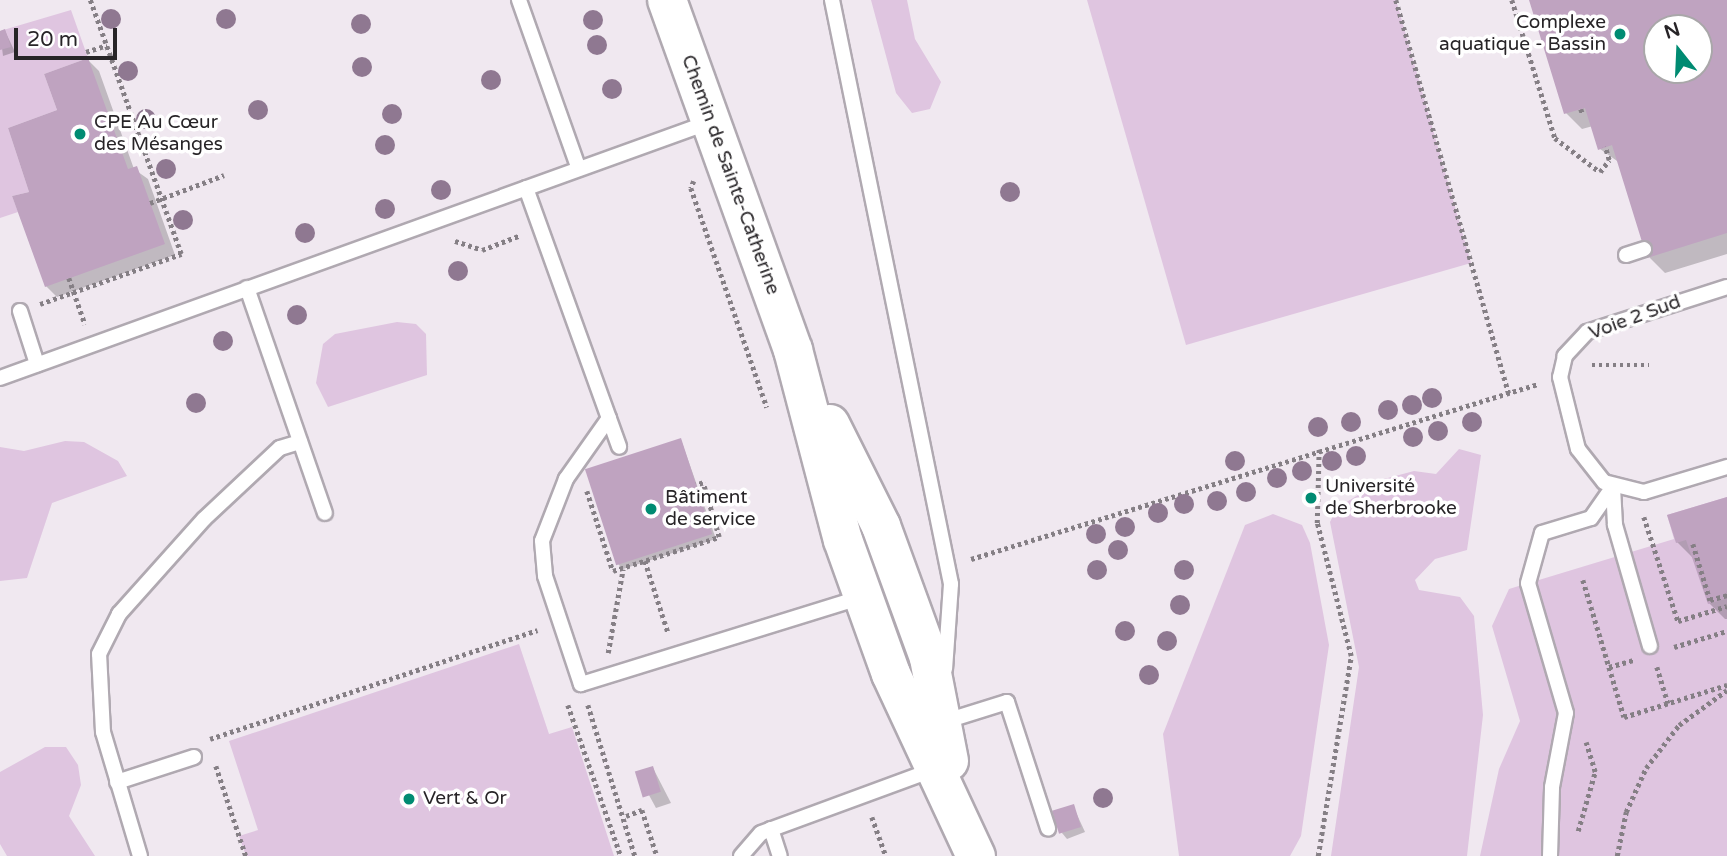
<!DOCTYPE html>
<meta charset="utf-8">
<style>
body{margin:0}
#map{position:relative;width:1727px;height:856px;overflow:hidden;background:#f0e8f0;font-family:"Varela Round",sans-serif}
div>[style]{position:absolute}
.green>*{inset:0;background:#dfc5e0}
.shadow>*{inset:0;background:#0003}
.building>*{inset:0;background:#bfa3c0;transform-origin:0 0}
.path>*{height:4.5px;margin-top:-2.25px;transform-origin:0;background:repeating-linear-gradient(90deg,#857f85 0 3.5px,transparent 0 7px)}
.roads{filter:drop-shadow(2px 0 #b0a9b1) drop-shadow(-2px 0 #b0a9b1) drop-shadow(0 2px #b0a9b1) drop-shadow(0 -2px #b0a9b1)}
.service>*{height:14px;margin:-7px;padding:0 7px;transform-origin:7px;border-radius:7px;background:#fff}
.secondary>*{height:38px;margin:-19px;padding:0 19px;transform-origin:19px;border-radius:19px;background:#fff}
.trees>*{width:20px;height:20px;margin:-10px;border-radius:50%;background:#8f7891}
.dots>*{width:19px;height:19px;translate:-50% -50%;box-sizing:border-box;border:4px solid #fff;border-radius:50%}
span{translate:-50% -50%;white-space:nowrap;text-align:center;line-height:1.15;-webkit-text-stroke:7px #fff;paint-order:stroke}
.poi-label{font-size:19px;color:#272427}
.right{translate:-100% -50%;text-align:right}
.left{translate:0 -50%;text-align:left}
.street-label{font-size:19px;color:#272427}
.north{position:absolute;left:1643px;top:14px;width:70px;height:70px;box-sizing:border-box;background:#fff;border:2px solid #a9a7a9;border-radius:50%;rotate:342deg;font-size:19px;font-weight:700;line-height:28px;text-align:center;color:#272427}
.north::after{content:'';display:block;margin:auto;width:24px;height:32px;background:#008b72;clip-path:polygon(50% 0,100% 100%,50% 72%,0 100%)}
.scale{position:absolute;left:14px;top:28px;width:103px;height:32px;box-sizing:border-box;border:4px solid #272427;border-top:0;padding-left:9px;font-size:21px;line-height:24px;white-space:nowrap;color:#272427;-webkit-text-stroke:5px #fff;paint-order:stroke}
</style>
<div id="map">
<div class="green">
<div style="clip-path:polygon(871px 0,907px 0,915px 39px,941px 82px,930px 109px,912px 113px,896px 93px)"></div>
<div style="clip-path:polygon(1087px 0,1396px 0,1471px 263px,1186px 345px)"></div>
<div style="clip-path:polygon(71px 10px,88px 58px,44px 74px,57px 110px,8px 128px,29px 192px,12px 196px,18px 212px,0 218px,0 31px)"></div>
<div style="clip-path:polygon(397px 322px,416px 324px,426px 334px,427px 375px,328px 407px,316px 383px,323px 344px,335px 334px)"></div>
<div style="clip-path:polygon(65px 441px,84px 442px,118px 461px,127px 476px,52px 503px,27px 578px,0 581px,0 447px,24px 451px)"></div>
<div style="clip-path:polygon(1459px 449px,1481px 455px,1467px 550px,1435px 559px,1415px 580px,1419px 590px,1460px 597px,1474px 616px,1483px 715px,1467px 856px,1331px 856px,1359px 667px,1330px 522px,1337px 508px,1384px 479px,1414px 471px,1436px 474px)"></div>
<div style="clip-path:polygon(1727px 497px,1727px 856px,1480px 856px,1499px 769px,1520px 721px,1492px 626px,1509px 589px,1674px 539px,1667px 515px)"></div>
<div style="clip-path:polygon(1273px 514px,1302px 525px,1310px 543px,1329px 645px,1301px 836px,1290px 856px,1179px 856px,1163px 734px,1245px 525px)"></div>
<div style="clip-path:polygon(519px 644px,549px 734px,572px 727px,614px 856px,246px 856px,239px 836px,258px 830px,229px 741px)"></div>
<div style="clip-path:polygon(45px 747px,66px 747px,78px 765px,81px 785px,69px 816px,95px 856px,7px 856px,0 844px,0 772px)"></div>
</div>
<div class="shadow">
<div style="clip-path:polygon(evenodd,1531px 0,1727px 0,1727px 254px,1665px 273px,1649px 257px,1620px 163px,1600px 149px,1593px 126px,1582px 129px,1566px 113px,1531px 0,1657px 28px,1699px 28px,1699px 70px,1657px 70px,1657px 28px)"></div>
<div style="clip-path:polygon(5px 31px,15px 52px,3px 56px,0 32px)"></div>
<div style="clip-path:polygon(88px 60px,99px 71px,134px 169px,148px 179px,175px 255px,57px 297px,46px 286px,32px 193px,59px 111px)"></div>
<div style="clip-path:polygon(681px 440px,716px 539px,623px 569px,618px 564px)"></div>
<div style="clip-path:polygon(1727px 499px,1727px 619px,1725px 619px,1709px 603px,1694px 559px,1677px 542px)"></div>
<div style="clip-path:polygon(653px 768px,671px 803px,656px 808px,637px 773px)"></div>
<div style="clip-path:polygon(1073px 806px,1085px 832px,1067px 839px,1062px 833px)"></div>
</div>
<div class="building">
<div style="clip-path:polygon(evenodd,1529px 0,1727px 0,1727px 233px,1647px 258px,1612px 145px,1598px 150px,1585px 108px,1564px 114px,1529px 0,1657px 28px,1699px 28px,1699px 70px,1657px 70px,1657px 28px)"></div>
<div style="clip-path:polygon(5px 29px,11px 47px,0 50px,0 31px)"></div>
<div style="clip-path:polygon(88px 58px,128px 169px,137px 166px,165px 244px,45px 287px,12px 196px,29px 192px,8px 128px,57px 110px,44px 74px)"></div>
<div style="left:681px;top:438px;width:101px;height:101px;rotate:72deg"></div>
<div style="clip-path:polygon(1727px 497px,1727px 590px,1725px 599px,1708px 604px,1686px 540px,1676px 543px,1667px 515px)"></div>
<div style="left:653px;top:766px;width:27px;height:19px;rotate:73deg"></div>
<div style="left:1074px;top:804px;width:24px;height:23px;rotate:73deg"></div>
</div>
<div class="path">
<div style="left:1396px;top:0;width:409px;rotate:74deg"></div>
<div style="left:1512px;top:0;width:145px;rotate:72.7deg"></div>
<div style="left:1555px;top:138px;width:56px;rotate:37.1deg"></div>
<div style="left:1600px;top:172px;width:15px;rotate:-53deg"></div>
<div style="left:1609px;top:160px;width:14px;rotate:-107deg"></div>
<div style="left:86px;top:52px;width:22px;rotate:-18deg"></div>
<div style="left:1581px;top:109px;width:6px;rotate:72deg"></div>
<div style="left:694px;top:181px;width:8px;rotate:113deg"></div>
<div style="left:691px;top:188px;width:232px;rotate:70.9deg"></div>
<div style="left:150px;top:203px;width:79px;rotate:-20.7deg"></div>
<div style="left:455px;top:241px;width:28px;rotate:18deg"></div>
<div style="left:482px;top:250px;width:40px;rotate:-21deg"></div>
<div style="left:69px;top:278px;width:49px;rotate:70.8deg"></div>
<div style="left:40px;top:304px;width:150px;rotate:-19.5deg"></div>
<div style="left:181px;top:254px;width:270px;rotate:-109.7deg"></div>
<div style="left:1592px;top:365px;width:57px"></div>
<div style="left:587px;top:491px;width:84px;rotate:72deg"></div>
<div style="left:613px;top:571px;width:111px;rotate:-17.8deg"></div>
<div style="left:719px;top:537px;width:56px;rotate:-106.5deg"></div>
<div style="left:703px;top:483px;width:7px;rotate:164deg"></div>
<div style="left:1644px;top:517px;width:109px;rotate:71.9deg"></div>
<div style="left:1678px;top:621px;width:51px;rotate:-17deg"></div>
<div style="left:1693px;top:544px;width:59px;rotate:73.1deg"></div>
<div style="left:1710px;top:600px;width:18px;rotate:-16deg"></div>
<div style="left:971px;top:559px;width:593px;rotate:-17.15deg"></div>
<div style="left:645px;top:561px;width:75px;rotate:72.1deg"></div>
<div style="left:1583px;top:580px;width:143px;rotate:73.3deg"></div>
<div style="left:1624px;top:717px;width:108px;rotate:-17.3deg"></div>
<div style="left:1674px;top:647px;width:55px;rotate:-16.8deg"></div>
<div style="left:608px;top:653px;width:85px;rotate:-79.9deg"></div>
<div style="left:1609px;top:667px;width:25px;rotate:-16deg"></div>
<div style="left:1657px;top:667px;width:38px;rotate:73deg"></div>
<div style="left:568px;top:705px;width:160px;rotate:70.7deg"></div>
<div style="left:588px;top:705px;width:158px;rotate:72.7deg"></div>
<div style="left:210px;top:739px;width:345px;rotate:-18.4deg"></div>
<div style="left:216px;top:766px;width:95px;rotate:71.6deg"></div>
<div style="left:626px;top:816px;width:17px;rotate:-21deg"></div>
<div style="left:642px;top:810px;width:48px;rotate:71.9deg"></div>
<div style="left:872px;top:817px;width:41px;rotate:70.3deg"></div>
<div style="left:1578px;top:831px;width:61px;rotate:-73.9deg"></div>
<div style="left:1595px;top:772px;width:31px;rotate:-107deg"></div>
<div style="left:1318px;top:856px;width:203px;rotate:-80.6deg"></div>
<div style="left:1351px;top:656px;width:137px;rotate:-104.3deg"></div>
<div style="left:1317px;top:523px;width:74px;rotate:-88.5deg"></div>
<div style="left:1617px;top:856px;width:45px;rotate:-78.4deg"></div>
<div style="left:1626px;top:812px;width:48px;rotate:-65.6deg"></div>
<div style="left:1646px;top:768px;width:54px;rotate:-52.5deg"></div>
<div style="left:1679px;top:725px;width:59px;rotate:-36.1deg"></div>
</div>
<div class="roads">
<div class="service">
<div style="left:519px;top:0;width:179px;rotate:70.5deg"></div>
<div style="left:832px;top:0;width:596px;rotate:78.48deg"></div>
<div style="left:951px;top:584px;width:85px;rotate:94deg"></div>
<div style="left:526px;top:188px;width:275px;rotate:70.2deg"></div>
<div style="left:1626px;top:255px;width:19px;rotate:-18deg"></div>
<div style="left:1727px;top:287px;width:147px;rotate:162.2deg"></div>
<div style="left:1587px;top:332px;width:33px;rotate:133deg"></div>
<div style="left:1565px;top:356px;width:22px;rotate:103deg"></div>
<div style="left:1560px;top:377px;width:74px;rotate:76deg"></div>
<div style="left:1578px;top:449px;width:42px;rotate:51.8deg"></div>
<div style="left:1604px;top:482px;width:41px;rotate:14deg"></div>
<div style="left:1644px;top:492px;width:87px;rotate:-16.8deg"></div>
<div style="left:247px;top:288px;width:238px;rotate:70.9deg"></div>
<div style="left:20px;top:311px;width:56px;rotate:72.2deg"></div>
<div style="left:0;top:378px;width:755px;rotate:-19.83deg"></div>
<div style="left:609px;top:418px;width:75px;rotate:125.2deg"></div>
<div style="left:566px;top:479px;width:66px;rotate:111.2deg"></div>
<div style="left:542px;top:541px;width:35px;rotate:85deg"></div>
<div style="left:545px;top:576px;width:114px;rotate:71.6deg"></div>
<div style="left:581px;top:684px;width:294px;rotate:-17.2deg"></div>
<div style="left:1613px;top:487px;width:38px;rotate:87deg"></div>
<div style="left:1615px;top:525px;width:126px;rotate:73.9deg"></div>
<div style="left:943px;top:722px;width:67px;rotate:-17.4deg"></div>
<div style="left:1007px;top:702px;width:133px;rotate:72deg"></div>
<div style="left:117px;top:782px;width:81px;rotate:-18deg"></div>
<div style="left:771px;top:829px;width:28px;rotate:72deg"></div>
<div style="left:140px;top:856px;width:129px;rotate:-106.6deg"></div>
<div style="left:103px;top:732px;width:78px;rotate:-92.9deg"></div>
<div style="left:99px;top:654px;width:45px;rotate:-63.4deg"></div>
<div style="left:119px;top:614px;width:127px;rotate:-48.2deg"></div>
<div style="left:204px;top:519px;width:104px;rotate:-43.1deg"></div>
<div style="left:280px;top:448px;width:21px;rotate:-17deg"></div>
<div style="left:741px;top:856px;width:30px;rotate:-49deg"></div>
<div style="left:761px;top:833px;width:185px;rotate:-20.2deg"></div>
<div style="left:1550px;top:856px;width:69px;rotate:-88.3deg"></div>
<div style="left:1552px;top:787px;width:75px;rotate:-79.3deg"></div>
<div style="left:1566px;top:713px;width:135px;rotate:-106.3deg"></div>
<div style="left:1528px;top:583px;width:52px;rotate:-74.4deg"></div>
<div style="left:1542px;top:533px;width:51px;rotate:-17deg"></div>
<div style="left:1591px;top:518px;width:38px;rotate:-55deg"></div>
</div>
<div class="secondary">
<div style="left:667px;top:0;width:372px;rotate:70.2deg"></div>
<div style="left:793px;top:350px;width:196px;rotate:75.3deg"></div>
<div style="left:843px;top:540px;width:142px;rotate:70.3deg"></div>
<div style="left:891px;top:674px;width:201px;rotate:65deg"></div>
<div style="left:830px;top:424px;width:114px;rotate:63.4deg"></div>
<div style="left:881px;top:526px;width:140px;rotate:70deg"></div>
<div style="left:929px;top:658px;width:105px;rotate:79deg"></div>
</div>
</div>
<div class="trees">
<div style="left:111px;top:19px"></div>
<div style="left:226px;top:19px"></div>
<div style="left:593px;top:20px"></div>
<div style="left:361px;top:24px"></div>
<div style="left:597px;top:45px"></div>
<div style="left:362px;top:67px"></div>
<div style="left:128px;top:71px"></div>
<div style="left:491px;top:80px"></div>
<div style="left:612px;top:89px"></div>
<div style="left:258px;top:110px"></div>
<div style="left:392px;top:114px"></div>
<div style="left:146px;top:119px"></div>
<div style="left:385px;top:145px"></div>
<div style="left:166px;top:169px"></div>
<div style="left:441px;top:190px"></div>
<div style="left:1010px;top:192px"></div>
<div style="left:385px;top:209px"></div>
<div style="left:183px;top:220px"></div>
<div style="left:305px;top:233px"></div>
<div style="left:458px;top:271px"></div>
<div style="left:297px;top:315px"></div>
<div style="left:223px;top:341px"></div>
<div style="left:1432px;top:398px"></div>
<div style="left:196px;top:403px"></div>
<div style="left:1412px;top:405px"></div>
<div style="left:1388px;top:410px"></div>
<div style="left:1351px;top:422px"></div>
<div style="left:1472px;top:422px"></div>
<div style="left:1318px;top:427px"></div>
<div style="left:1438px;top:431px"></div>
<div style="left:1413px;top:437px"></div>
<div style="left:1356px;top:456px"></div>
<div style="left:1235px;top:461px"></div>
<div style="left:1332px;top:461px"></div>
<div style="left:1302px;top:471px"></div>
<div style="left:1277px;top:478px"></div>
<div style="left:1246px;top:492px"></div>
<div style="left:1217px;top:501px"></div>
<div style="left:1184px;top:504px"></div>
<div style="left:1158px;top:513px"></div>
<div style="left:1125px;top:527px"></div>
<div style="left:1096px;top:534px"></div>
<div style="left:1118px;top:550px"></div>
<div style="left:1097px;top:570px"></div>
<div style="left:1184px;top:570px"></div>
<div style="left:1180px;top:605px"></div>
<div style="left:1125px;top:631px"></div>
<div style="left:1167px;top:641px"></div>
<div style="left:1149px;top:675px"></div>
<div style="left:1103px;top:798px"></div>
</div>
<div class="dots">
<div style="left:1620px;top:34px;background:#008b72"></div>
<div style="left:80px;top:134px;background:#008b72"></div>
<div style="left:1311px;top:498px;background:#008b72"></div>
<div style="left:651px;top:509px;background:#008b72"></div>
<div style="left:409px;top:799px;background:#008b72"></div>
</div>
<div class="poi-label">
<span class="right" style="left:1606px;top:34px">Complexe<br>aquatique - Bassin</span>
<span class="left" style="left:94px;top:134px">CPE Au Cœur<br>des Mésanges</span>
<span class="left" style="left:1325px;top:498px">Université<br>de Sherbrooke</span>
<span class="left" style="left:665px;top:509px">Bâtiment<br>de service</span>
<span class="left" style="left:423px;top:799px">Vert &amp; Or</span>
</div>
<div class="street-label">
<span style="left:730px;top:175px;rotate:70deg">Chemin de Sainte-Catherine</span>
<span style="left:1635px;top:318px;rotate:-20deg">Voie 2 Sud</span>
</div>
<div class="north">N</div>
<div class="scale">20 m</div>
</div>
